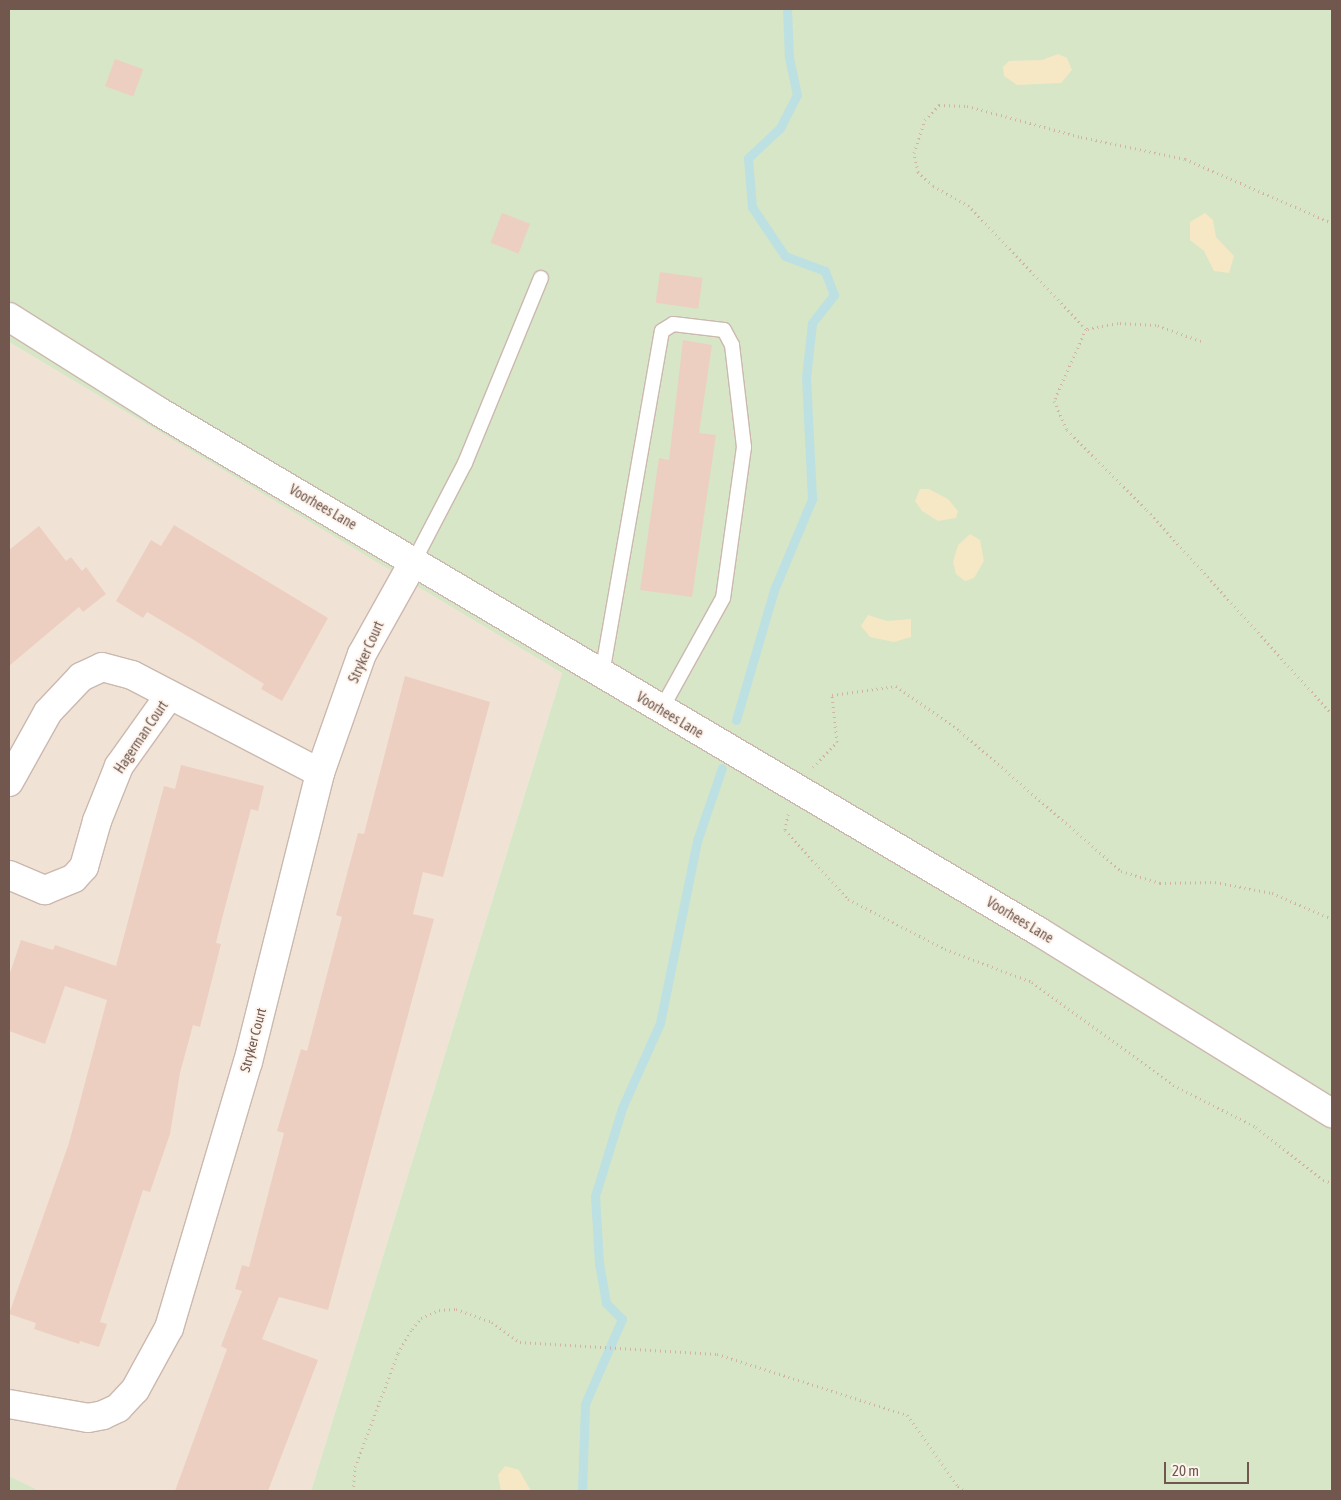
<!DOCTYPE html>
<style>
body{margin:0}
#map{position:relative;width:1341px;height:1500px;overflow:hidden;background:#faf1e7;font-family:"Asap Condensed",sans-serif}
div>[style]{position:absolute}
.residential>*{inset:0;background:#f1e2d6}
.green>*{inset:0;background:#d7e6c7}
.sand>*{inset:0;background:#f6e7c5}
.stream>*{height:9px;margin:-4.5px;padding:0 4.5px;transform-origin:4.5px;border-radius:4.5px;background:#bde0e2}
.building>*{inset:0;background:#edcfc1;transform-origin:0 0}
.path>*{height:3px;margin-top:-1.5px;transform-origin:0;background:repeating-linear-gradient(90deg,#d2b2a5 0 1px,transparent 0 5px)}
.roads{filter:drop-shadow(1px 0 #cbb8ae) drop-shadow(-1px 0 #cbb8ae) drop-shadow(0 1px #cbb8ae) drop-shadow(0 -1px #cbb8ae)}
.service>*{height:14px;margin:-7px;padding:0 7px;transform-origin:7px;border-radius:7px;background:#fff}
.minor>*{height:28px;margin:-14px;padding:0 14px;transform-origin:14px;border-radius:14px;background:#fff}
span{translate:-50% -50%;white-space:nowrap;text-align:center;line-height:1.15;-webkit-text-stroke:4px #fdf5ed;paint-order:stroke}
.street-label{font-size:14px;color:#71574e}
.frame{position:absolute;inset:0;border:10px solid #71574e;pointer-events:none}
.scale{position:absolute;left:1164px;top:1462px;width:85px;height:22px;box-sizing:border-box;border:2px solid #71574e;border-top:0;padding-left:6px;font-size:15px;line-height:18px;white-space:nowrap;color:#71574e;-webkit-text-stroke:4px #fdf5ed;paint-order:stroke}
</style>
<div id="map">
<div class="residential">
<div style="clip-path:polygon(9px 342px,562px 673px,311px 1491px,40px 1491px,9px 1476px)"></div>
</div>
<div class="green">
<div style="clip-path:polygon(9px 9px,1332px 9px,1332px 1491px,311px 1491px,562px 673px,9px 342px)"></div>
<div style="clip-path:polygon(9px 1476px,40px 1491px,9px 1491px)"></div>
</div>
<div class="sand">
<div style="clip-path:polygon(1058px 54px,1067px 58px,1072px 70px,1061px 83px,1017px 85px,1004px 76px,1003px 67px,1009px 61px,1042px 60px)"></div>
<div style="clip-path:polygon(1205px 213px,1213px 220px,1216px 237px,1234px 256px,1229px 273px,1214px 271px,1204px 251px,1190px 240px,1190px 222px)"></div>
<div style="clip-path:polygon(920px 489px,929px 489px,948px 499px,958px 511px,956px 518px,938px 521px,922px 511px,915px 501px)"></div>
<div style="clip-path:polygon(970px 534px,980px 540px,984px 561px,974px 578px,965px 581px,956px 574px,953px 562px,958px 545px)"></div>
<div style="clip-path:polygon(868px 615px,887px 621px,911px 619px,911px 637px,894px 642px,870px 637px,861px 626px)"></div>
<div style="clip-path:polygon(505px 1466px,519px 1470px,531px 1491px,501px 1491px,498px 1475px)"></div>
</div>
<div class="stream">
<div style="left:736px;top:720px;width:135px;rotate:-73.7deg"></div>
<div style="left:774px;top:590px;width:99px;rotate:-67.3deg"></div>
<div style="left:812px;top:499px;width:121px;rotate:-92.8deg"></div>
<div style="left:806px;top:378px;width:55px;rotate:-83.8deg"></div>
<div style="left:812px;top:323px;width:36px;rotate:-52deg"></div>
<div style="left:834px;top:295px;width:26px;rotate:-111deg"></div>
<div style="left:825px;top:271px;width:43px;rotate:-159.4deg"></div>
<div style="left:785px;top:256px;width:59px;rotate:-124deg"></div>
<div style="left:752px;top:207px;width:49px;rotate:-94.7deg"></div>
<div style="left:748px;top:158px;width:44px;rotate:-43.2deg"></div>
<div style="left:780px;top:128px;width:37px;rotate:-63deg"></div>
<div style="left:797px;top:95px;width:39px;rotate:-102deg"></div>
<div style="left:789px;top:57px;width:48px;rotate:-92.4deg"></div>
<div style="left:582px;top:1491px;width:87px;rotate:-88deg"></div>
<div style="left:585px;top:1404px;width:93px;rotate:-66.5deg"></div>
<div style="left:622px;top:1319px;width:23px;rotate:-135deg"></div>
<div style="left:606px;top:1303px;width:41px;rotate:-99.9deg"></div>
<div style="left:599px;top:1263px;width:67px;rotate:-93.4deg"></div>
<div style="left:595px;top:1196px;width:92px;rotate:-72.9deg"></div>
<div style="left:622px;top:1108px;width:93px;rotate:-65.9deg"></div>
<div style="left:660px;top:1023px;width:186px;rotate:-78.5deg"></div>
<div style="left:697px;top:841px;width:77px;rotate:-71.1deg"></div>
</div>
<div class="building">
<div style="left:115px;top:59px;width:30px;height:29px;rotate:20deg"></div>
<div style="left:502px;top:213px;width:30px;height:32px;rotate:21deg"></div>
<div style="left:660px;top:272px;width:43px;height:31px;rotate:8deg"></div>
<div style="clip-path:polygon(683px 340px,712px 345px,699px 433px,716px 435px,692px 597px,640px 590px,659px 458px,669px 460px)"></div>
<div style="clip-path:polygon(174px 525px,328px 618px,282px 701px,261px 689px,264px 684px,189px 637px,147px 612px,143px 618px,116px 601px,151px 540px,161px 546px)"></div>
<div style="clip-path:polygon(39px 526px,66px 561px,71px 557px,82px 571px,86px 567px,106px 594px,83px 612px,79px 607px,9px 666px,9px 550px)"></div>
<div style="clip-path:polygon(405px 676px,490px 702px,443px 877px,423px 872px,413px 914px,434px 919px,328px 1310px,279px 1297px,262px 1339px,318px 1360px,268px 1491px,175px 1491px,227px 1349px,221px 1346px,242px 1291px,235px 1289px,242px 1265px,249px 1267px,284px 1133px,277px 1131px,301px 1049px,307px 1051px,342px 917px,336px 915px,358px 833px,364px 834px)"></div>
<div style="clip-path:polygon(181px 765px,264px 786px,258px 811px,251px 809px,224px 911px,216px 943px,221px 944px,200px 1027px,193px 1025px,180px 1073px,170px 1134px,150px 1192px,143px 1190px,100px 1322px,107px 1324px,99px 1347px,80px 1341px,79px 1344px,34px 1329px,36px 1323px,9px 1314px,69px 1143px,107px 1000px,65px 986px,45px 1044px,9px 1031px,9px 976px,21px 940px,53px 950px,55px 945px,116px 966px,164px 786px,175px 789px)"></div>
</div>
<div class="path">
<div style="left:1086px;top:329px;width:79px;rotate:114deg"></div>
<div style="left:1054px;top:401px;width:32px;rotate:66deg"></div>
<div style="left:1067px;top:430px;width:113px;rotate:45deg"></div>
<div style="left:1147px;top:510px;width:275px;rotate:47.8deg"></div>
<div style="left:1201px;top:341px;width:48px;rotate:-160.4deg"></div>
<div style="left:1156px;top:325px;width:38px;rotate:-177deg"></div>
<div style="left:1118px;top:323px;width:33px;rotate:169deg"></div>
<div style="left:1086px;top:329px;width:170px;rotate:-133.6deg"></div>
<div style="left:969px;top:206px;width:41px;rotate:-150.9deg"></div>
<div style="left:933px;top:186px;width:21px;rotate:-137deg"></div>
<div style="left:918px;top:172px;width:19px;rotate:-102deg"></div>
<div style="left:914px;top:153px;width:35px;rotate:-72deg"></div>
<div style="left:925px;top:120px;width:21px;rotate:-47deg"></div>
<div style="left:939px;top:105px;width:28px;rotate:2deg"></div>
<div style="left:967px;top:106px;width:118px;rotate:15.2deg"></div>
<div style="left:1081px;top:137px;width:106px;rotate:11.9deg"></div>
<div style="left:1185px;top:159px;width:160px;rotate:23.5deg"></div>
<div style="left:813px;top:767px;width:35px;rotate:-46deg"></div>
<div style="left:837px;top:742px;width:47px;rotate:-96.1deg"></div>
<div style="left:832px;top:695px;width:65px;rotate:-8deg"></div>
<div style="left:896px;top:686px;width:78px;rotate:35.1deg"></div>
<div style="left:960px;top:731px;width:213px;rotate:41deg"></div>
<div style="left:1121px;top:871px;width:41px;rotate:17.1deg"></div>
<div style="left:1160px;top:883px;width:55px;rotate:-1deg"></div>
<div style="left:1215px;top:882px;width:58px;rotate:10.9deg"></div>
<div style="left:1272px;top:893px;width:65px;rotate:23.4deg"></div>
<div style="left:788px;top:814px;width:16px;rotate:101deg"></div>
<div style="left:785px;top:830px;width:93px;rotate:47.6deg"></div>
<div style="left:848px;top:899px;width:109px;rotate:27.3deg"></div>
<div style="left:945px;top:949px;width:93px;rotate:20.8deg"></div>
<div style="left:1032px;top:982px;width:175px;rotate:36.1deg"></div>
<div style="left:1173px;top:1085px;width:93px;rotate:26.8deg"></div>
<div style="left:1256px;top:1127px;width:85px;rotate:38.3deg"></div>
<div style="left:1323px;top:1180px;width:9px;rotate:18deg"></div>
<div style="left:353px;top:1491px;width:24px;rotate:-85deg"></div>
<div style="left:355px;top:1467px;width:122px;rotate:-69.3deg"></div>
<div style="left:398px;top:1353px;width:28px;rotate:-60deg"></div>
<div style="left:412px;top:1329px;width:14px;rotate:-51deg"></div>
<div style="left:421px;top:1318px;width:20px;rotate:-24deg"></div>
<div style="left:439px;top:1310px;width:17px;rotate:-3deg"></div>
<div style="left:456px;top:1309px;width:38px;rotate:20deg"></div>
<div style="left:492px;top:1322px;width:34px;rotate:36deg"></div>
<div style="left:520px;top:1342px;width:197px;rotate:3.5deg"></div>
<div style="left:717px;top:1354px;width:200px;rotate:17.8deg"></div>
<div style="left:907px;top:1415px;width:87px;rotate:54.3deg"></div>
<div style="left:958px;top:1486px;width:9px;rotate:36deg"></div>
</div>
<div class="roads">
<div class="service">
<div style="left:414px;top:561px;width:110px;rotate:-62.5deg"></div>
<div style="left:465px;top:463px;width:200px;rotate:-67.7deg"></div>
<div style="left:602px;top:674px;width:348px;rotate:-80.1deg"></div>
<div style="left:662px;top:331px;width:13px;rotate:-32deg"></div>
<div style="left:673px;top:324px;width:51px;rotate:6.7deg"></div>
<div style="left:724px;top:330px;width:17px;rotate:62deg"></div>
<div style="left:732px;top:345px;width:103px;rotate:83.3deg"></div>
<div style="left:744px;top:447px;width:152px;rotate:97.9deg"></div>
<div style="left:723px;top:598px;width:128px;rotate:119deg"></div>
</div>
<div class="minor">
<div style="left:9px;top:317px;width:176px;rotate:32.2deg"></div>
<div style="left:158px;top:411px;width:1022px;rotate:30.58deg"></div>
<div style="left:1038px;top:931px;width:346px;rotate:31.8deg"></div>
<div style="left:9px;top:782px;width:80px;rotate:-60.9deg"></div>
<div style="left:48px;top:712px;width:48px;rotate:-46.7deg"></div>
<div style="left:81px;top:677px;width:23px;rotate:-25deg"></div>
<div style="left:102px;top:667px;width:31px;rotate:15deg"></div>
<div style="left:132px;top:675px;width:212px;rotate:27.5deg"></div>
<div style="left:9px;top:875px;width:39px;rotate:23deg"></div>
<div style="left:45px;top:890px;width:31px;rotate:-22deg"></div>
<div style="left:74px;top:878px;width:15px;rotate:-48deg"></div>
<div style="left:84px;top:867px;width:48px;rotate:-74.2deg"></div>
<div style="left:97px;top:821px;width:59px;rotate:-68.2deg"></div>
<div style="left:119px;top:766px;width:86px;rotate:-54.5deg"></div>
<div style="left:9px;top:1404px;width:80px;rotate:10deg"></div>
<div style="left:88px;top:1418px;width:15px;rotate:-11deg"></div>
<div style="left:103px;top:1415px;width:17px;rotate:-25deg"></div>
<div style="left:118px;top:1408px;width:25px;rotate:-47deg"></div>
<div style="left:135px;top:1390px;width:71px;rotate:-61.3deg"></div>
<div style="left:169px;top:1328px;width:277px;rotate:-73.5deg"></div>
<div style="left:248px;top:1062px;width:298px;rotate:-76deg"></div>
<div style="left:320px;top:773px;width:126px;rotate:-70.6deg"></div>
<div style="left:362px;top:654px;width:107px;rotate:-60.8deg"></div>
</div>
</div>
<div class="street-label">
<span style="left:323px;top:507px;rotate:30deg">Voorhees Lane</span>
<span style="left:366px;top:652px;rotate:-66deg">Stryker Court</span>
<span style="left:670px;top:715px;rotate:31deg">Voorhees Lane</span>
<span style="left:141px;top:737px;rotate:-56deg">Hagerman Court</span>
<span style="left:1020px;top:920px;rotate:31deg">Voorhees Lane</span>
<span style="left:253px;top:1040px;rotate:-75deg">Stryker Court</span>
</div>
<div class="frame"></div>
<div class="scale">20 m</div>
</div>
